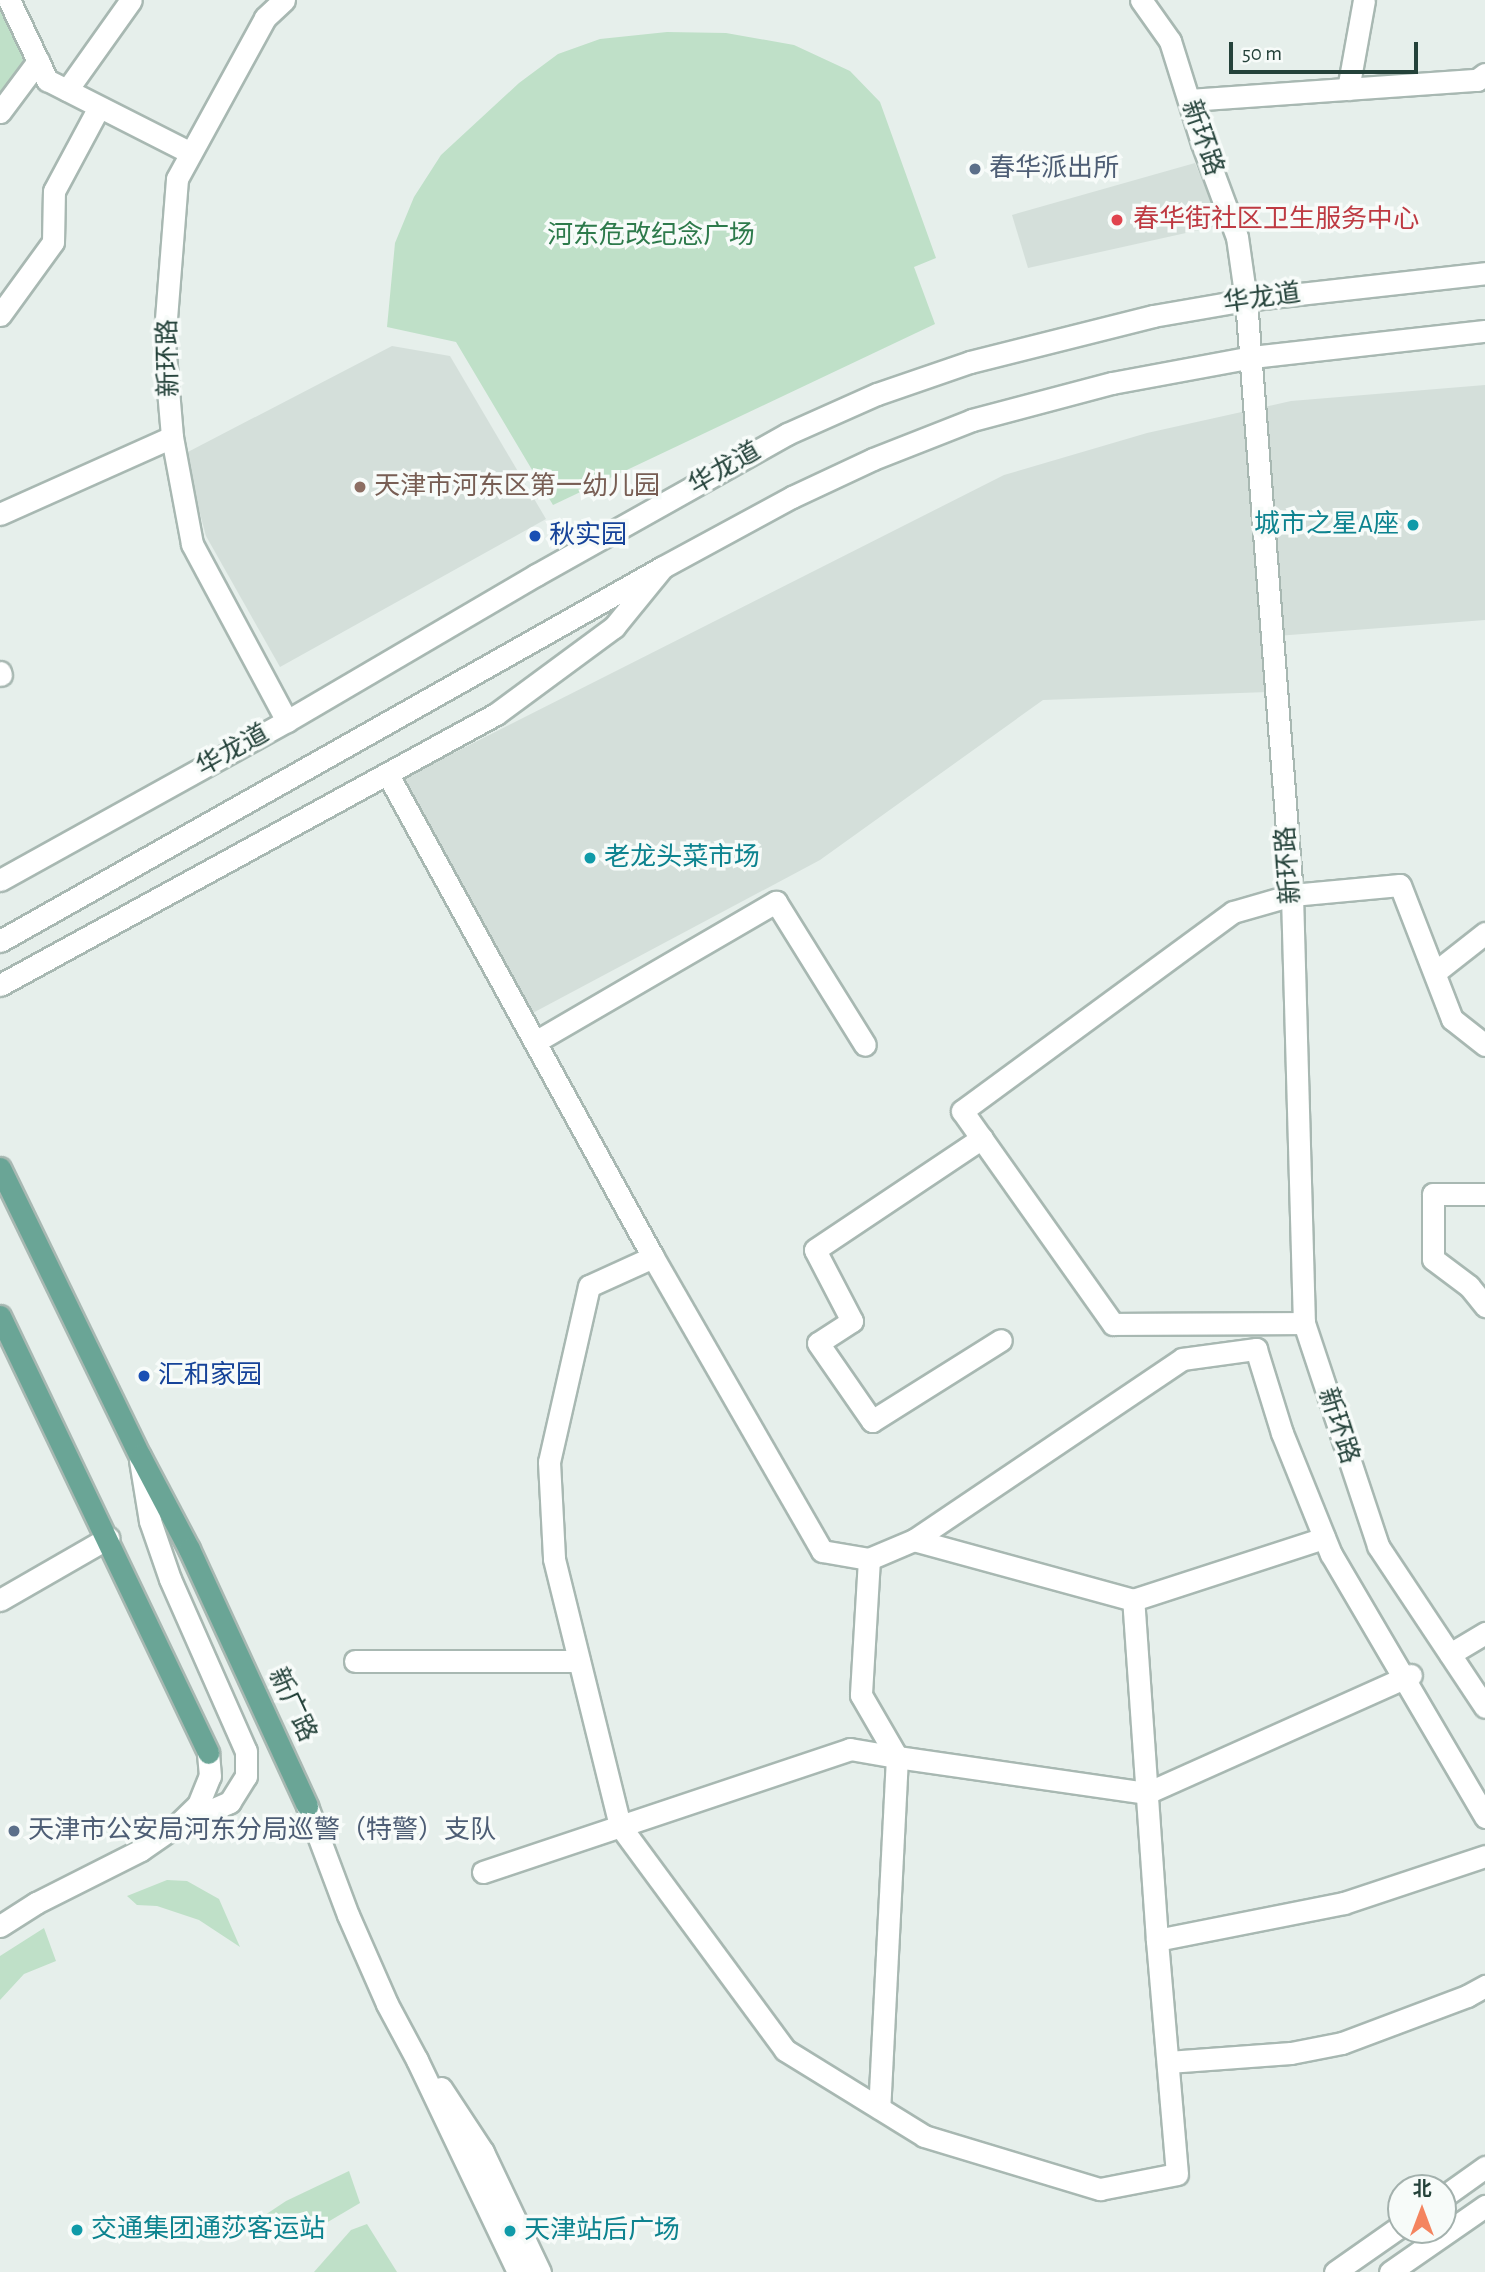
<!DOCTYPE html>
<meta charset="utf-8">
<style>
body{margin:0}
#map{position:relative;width:1485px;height:2272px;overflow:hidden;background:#e6efeb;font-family:"Alegreya Sans","Noto Sans SC",sans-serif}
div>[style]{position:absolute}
.built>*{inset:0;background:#d4dfda}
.green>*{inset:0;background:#bfe0c8}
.roads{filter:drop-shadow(2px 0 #a8b8b2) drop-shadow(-2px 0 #a8b8b2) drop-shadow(0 2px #a8b8b2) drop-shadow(0 -2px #a8b8b2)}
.street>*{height:21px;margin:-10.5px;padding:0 10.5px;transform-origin:10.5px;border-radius:10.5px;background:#fff}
.secondary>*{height:21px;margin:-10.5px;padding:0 10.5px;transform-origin:10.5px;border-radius:10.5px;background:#fff}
.primary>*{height:21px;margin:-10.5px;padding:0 10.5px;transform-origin:10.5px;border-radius:10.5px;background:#6aa596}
.dots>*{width:19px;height:19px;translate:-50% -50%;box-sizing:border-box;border:4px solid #f7fbf9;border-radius:50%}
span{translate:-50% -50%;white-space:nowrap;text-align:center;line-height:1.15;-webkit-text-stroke:7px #f7fbf9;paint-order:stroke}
.street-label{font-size:26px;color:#24423a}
.service-label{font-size:26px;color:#4e5e75}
.left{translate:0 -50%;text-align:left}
.health-label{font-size:26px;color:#be3a42}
.park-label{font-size:26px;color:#2d7a4b}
.education-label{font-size:26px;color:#785e54}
.culture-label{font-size:26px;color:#0d838f}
.right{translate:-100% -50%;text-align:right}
.transit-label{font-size:26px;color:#164399}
.north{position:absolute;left:1387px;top:2174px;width:70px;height:70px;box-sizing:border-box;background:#f7fbf9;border:2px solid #a3b1ad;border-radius:50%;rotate:0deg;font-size:19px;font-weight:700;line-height:28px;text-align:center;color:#24423a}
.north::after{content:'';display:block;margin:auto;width:24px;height:32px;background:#f4845f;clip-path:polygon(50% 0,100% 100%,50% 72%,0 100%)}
.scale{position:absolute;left:1229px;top:42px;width:189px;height:32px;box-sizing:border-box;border:4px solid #24423a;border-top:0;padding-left:9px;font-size:21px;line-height:24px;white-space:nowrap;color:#24423a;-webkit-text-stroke:5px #f7fbf9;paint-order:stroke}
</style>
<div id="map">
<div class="built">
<div style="clip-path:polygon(1195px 163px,1222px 225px,1028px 268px,1012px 215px)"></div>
<div style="clip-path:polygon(392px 346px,450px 356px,546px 519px,280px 667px,206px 536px,184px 454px)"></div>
<div style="clip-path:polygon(1485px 385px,1485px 620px,1265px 637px,1268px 692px,1043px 700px,820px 860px,529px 1015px,402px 779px,1004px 475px,1147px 433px,1291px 401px)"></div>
</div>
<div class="green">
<div style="clip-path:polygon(0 0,33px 60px,0 103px)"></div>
<div style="clip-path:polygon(667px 32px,726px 33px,794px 45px,850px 71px,880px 102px,936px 258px,914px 267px,935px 324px,553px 505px,456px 342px,387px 327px,395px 243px,414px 197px,441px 155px,519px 83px,558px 54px,600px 39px)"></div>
<div style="clip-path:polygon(167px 1880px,187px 1881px,219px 1899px,240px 1947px,199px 1920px,157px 1906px,137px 1905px,127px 1896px)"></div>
<div style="clip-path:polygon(44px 1928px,56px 1961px,24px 1974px,0 2000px,0 1956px)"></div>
<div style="clip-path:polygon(349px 2171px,360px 2203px,321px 2226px,291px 2236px,271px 2231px,256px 2221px,286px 2201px)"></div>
<div style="clip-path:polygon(367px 2224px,397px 2272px,314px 2272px,351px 2230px)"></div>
</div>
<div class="roads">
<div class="street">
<div style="left:9px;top:0;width:89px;rotate:64.6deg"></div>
<div style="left:47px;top:80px;width:161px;rotate:26.9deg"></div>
<div style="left:1348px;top:89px;width:90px;rotate:-79.8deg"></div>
<div style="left:67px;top:90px;width:110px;rotate:-54.6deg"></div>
<div style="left:1189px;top:100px;width:289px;rotate:-4deg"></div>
<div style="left:1477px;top:80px;width:10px;rotate:-37deg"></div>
<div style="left:0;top:112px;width:64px;rotate:-53.3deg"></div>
<div style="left:0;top:315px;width:90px;rotate:-54deg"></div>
<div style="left:53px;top:242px;width:51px;rotate:-88.9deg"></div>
<div style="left:54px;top:191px;width:95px;rotate:-61.8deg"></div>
<div style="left:0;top:514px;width:188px;rotate:-24.1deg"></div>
<div style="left:0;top:672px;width:3px;rotate:72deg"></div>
<div style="left:388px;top:775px;width:550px;rotate:61.2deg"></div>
<div style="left:653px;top:1257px;width:339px;rotate:60.1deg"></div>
<div style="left:822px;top:1551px;width:48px;rotate:9.7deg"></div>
<div style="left:869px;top:1559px;width:136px;rotate:93.4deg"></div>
<div style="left:861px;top:1695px;width:72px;rotate:59.9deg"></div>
<div style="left:897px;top:1757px;width:253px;rotate:8.2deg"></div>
<div style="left:1147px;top:1793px;width:289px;rotate:-24.1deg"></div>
<div style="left:1438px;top:970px;width:60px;rotate:-38.2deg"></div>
<div style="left:0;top:985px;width:565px;rotate:-28.65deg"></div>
<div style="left:496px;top:714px;width:147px;rotate:-36.4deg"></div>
<div style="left:614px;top:627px;width:77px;rotate:-50.8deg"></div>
<div style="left:535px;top:1042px;width:279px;rotate:-30.2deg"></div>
<div style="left:776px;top:902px;width:168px;rotate:58.1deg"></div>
<div style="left:982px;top:1138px;width:201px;rotate:146.2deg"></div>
<div style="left:815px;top:1250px;width:80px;rotate:62.5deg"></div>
<div style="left:852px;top:1321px;width:40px;rotate:147.1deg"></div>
<div style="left:818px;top:1343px;width:95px;rotate:55.3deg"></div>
<div style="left:872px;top:1421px;width:152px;rotate:-32.1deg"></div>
<div style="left:1485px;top:1194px;width:52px;rotate:180deg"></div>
<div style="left:1433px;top:1194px;width:65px;rotate:90deg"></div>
<div style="left:1433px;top:1259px;width:45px;rotate:36.9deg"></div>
<div style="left:1469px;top:1286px;width:26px;rotate:51deg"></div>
<div style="left:653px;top:1257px;width:70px;rotate:155.6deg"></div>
<div style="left:589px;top:1286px;width:180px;rotate:102.8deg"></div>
<div style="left:549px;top:1462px;width:97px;rotate:87deg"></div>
<div style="left:554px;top:1559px;width:275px;rotate:76.1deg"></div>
<div style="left:620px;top:1826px;width:278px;rotate:53.6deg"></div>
<div style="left:785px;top:2050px;width:163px;rotate:31.7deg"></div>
<div style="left:924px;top:2136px;width:184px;rotate:16.8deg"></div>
<div style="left:1100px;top:2189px;width:78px;rotate:-11deg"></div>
<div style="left:1177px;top:2174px;width:235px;rotate:-94.9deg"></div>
<div style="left:1157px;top:1940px;width:341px;rotate:-94deg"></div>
<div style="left:1304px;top:1323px;width:191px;rotate:179.7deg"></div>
<div style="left:1113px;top:1324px;width:261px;rotate:-125.3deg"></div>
<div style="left:962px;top:1111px;width:336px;rotate:-36.3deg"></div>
<div style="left:1233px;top:912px;width:61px;rotate:-16.1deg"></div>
<div style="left:1292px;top:895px;width:108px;rotate:-5.3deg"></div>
<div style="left:1400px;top:885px;width:144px;rotate:68.8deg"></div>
<div style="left:1452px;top:1019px;width:42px;rotate:38.2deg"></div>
<div style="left:140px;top:1460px;width:62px;rotate:80.7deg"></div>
<div style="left:150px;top:1521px;width:61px;rotate:71deg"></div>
<div style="left:170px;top:1579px;width:188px;rotate:66.2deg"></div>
<div style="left:246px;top:1751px;width:25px;rotate:90deg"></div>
<div style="left:246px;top:1776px;width:31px;rotate:122deg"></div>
<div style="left:230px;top:1802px;width:58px;rotate:156.5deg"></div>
<div style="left:914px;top:1540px;width:227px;rotate:15.3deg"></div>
<div style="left:1133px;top:1600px;width:201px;rotate:-18deg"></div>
<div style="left:869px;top:1559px;width:49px;rotate:-22.9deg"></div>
<div style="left:914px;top:1540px;width:323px;rotate:-34deg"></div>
<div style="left:1182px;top:1359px;width:75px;rotate:-7.7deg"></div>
<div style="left:1256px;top:1349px;width:88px;rotate:72.8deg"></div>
<div style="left:1282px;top:1433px;width:131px;rotate:68deg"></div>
<div style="left:1331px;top:1554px;width:305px;rotate:59.6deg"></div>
<div style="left:0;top:1600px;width:125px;rotate:-29.9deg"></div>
<div style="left:1450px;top:1654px;width:41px;rotate:-31deg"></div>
<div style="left:355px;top:1661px;width:224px"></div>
<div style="left:483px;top:1872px;width:387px;rotate:-18.5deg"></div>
<div style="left:850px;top:1749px;width:48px;rotate:9.7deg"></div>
<div style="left:897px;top:1757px;width:351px;rotate:92.9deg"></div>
<div style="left:0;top:1926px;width:43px;rotate:-32.6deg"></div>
<div style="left:36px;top:1903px;width:118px;rotate:-26.8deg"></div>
<div style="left:141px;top:1850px;width:44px;rotate:-34.8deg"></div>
<div style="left:177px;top:1825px;width:29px;rotate:-44deg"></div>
<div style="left:198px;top:1805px;width:31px;rotate:-68deg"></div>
<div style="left:210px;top:1776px;width:23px;rotate:-95deg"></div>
<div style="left:1157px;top:1940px;width:191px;rotate:-11.2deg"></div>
<div style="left:1344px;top:1903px;width:149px;rotate:-18.4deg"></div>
<div style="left:1168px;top:2062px;width:123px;rotate:-4.2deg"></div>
<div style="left:1291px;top:2053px;width:52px;rotate:-11.1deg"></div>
<div style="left:1342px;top:2043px;width:134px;rotate:-20.6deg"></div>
<div style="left:1467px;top:1996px;width:21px;rotate:-29deg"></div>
</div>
<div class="secondary">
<div style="left:284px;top:0;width:26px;rotate:137deg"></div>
<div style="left:265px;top:18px;width:183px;rotate:118.7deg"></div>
<div style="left:177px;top:179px;width:165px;rotate:94.5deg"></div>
<div style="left:164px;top:343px;width:94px;rotate:85.1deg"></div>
<div style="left:172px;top:437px;width:109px;rotate:79.4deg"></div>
<div style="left:192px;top:544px;width:201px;rotate:61.8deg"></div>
<div style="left:1141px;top:0;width:50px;rotate:54.7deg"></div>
<div style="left:1170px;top:41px;width:107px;rotate:72.6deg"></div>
<div style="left:1202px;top:143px;width:100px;rotate:69.6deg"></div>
<div style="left:1237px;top:237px;width:64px;rotate:81.9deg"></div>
<div style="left:1246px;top:300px;width:597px;rotate:85.58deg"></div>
<div style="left:1292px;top:895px;width:428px;rotate:88.4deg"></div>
<div style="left:1304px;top:1323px;width:235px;rotate:71.6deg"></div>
<div style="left:1378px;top:1546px;width:193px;rotate:56.4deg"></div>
<div style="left:0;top:880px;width:328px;rotate:-29deg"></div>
<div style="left:287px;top:721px;width:289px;rotate:-30.4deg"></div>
<div style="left:536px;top:575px;width:288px;rotate:-29.3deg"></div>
<div style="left:787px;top:434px;width:98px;rotate:-24deg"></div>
<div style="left:877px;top:394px;width:98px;rotate:-19deg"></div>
<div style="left:970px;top:362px;width:189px;rotate:-14.1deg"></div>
<div style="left:1153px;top:316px;width:94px;rotate:-9.8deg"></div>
<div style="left:1246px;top:300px;width:241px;rotate:-6.4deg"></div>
<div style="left:0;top:941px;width:761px;rotate:-29.43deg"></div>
<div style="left:663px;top:567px;width:147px;rotate:-28.5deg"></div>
<div style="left:792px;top:497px;width:89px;rotate:-25.1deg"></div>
<div style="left:873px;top:459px;width:106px;rotate:-21.5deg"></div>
<div style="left:972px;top:420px;width:145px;rotate:-14.8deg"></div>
<div style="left:1112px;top:383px;width:142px;rotate:-10.5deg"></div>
<div style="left:1252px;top:357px;width:234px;rotate:-6.4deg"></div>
<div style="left:307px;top:1806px;width:116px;rotate:69.4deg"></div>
<div style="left:348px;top:1915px;width:97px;rotate:66.3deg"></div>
<div style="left:387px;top:2004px;width:64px;rotate:61.8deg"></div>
<div style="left:417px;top:2060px;width:235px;rotate:64.5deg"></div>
<div style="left:441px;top:2088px;width:77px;rotate:56.7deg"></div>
<div style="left:483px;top:2152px;width:133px;rotate:64.6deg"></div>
<div style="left:1443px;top:2197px;width:52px;rotate:-35.5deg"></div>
<div style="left:1335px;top:2272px;width:80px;rotate:-34.9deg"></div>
<div style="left:1390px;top:2272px;width:116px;rotate:-34.8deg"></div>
</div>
<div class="primary">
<div style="left:0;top:1168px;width:320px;rotate:64.1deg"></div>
<div style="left:140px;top:1456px;width:105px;rotate:62.2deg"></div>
<div style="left:189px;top:1549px;width:283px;rotate:65.3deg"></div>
<div style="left:0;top:1316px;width:484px;rotate:64.5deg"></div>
</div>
</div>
<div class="dots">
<div style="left:975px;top:169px;background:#5c6f8a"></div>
<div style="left:1117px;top:220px;background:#e0444e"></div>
<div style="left:360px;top:487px;background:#8d6e63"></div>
<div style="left:1413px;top:525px;background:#0f9aa8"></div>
<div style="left:535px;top:536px;background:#1a4fb4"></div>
<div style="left:590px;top:858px;background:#0f9aa8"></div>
<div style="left:144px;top:1376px;background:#1a4fb4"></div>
<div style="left:14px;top:1831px;background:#5c6f8a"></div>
<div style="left:77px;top:2230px;background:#0f9aa8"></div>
<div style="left:510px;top:2231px;background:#0f9aa8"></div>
</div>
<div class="street-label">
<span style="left:1202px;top:138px;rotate:71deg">新环路</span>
<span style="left:1262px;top:299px;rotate:-8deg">华龙道</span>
<span style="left:169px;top:358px;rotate:-91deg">新环路</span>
<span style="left:725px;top:469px;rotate:-30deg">华龙道</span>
<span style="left:233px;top:751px;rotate:-29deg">华龙道</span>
<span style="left:1289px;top:865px;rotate:-94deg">新环路</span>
<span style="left:1338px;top:1426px;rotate:72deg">新环路</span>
<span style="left:292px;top:1705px;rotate:65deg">新广路</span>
</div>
<div class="service-label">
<span class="left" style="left:989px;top:169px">春华派出所</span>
<span class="left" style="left:28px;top:1831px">天津市公安局河东分局巡警（特警）支队</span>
</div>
<div class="health-label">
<span class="left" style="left:1133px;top:220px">春华街社区卫生服务中心</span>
</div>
<div class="park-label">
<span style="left:651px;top:236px">河东危改纪念广场</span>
</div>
<div class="education-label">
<span class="left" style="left:374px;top:487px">天津市河东区第一幼儿园</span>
</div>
<div class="culture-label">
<span class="right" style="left:1399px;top:525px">城市之星A座</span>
<span class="left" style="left:604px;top:858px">老龙头菜市场</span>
<span class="left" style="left:91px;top:2230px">交通集团通莎客运站</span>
<span class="left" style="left:524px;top:2231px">天津站后广场</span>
</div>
<div class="transit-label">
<span class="left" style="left:549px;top:536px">秋实园</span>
<span class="left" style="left:158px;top:1376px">汇和家园</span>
</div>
<div class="north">北</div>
<div class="scale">50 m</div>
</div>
